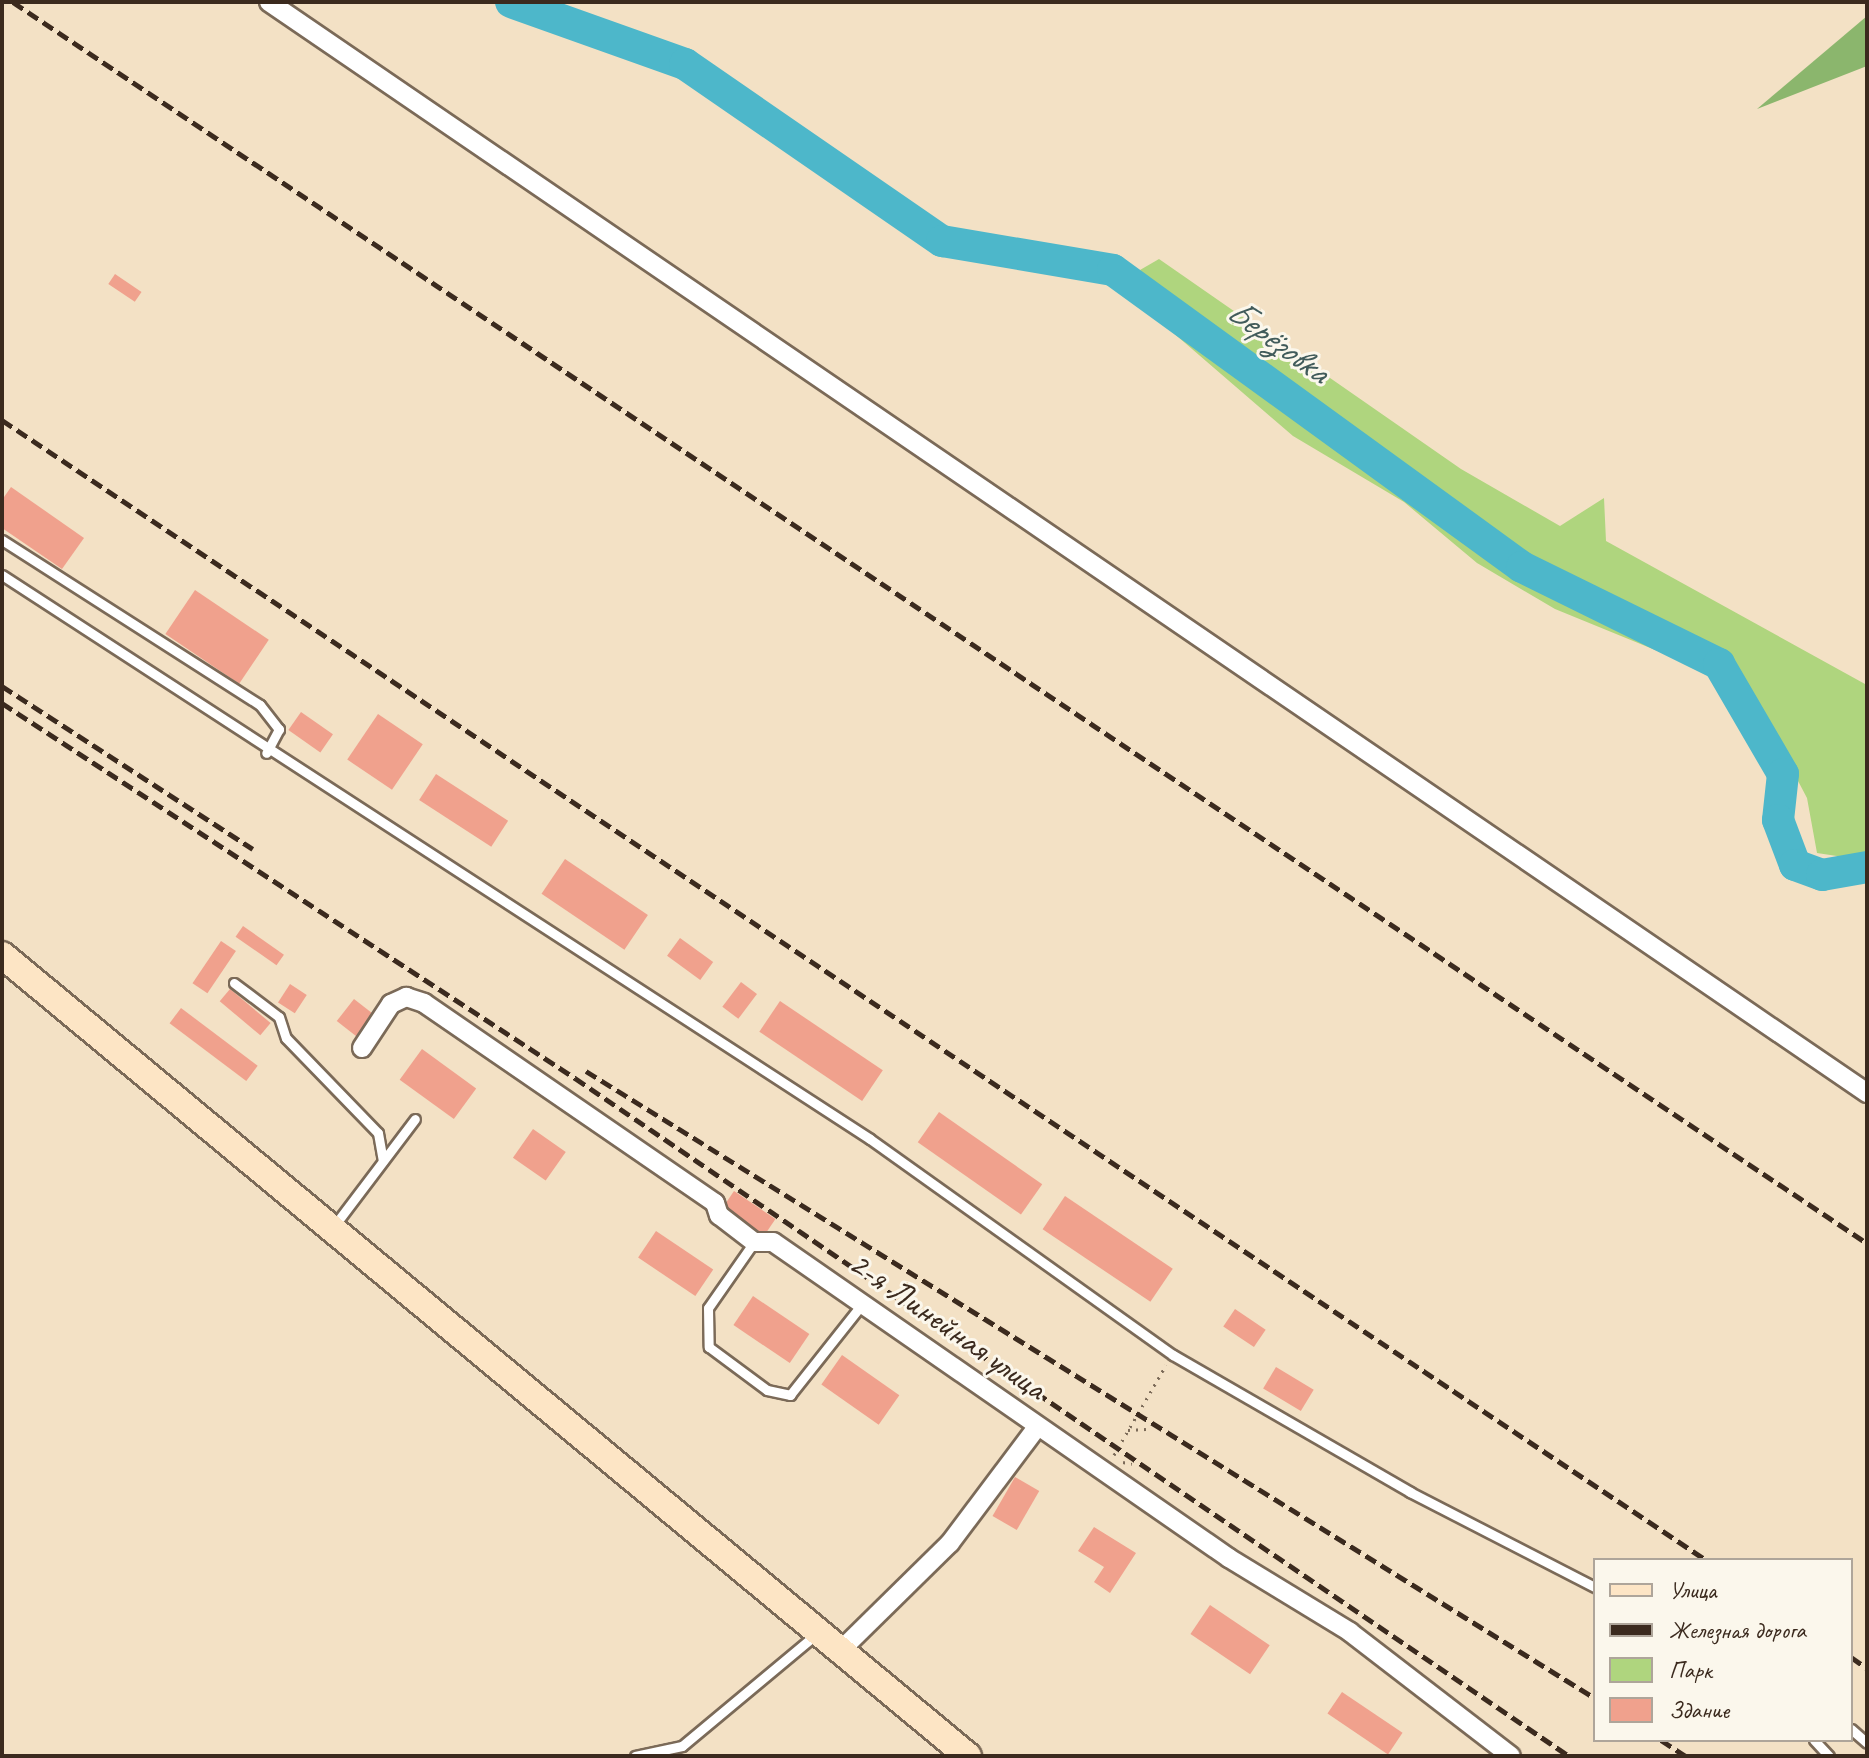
<!DOCTYPE html>
<meta charset="utf-8">
<style>
body{margin:0}
#map{position:relative;width:1869px;height:1758px;overflow:hidden;background:#f3e1c5;font-family:Caveat,sans-serif}
div>[style]{position:absolute}
.green>*{inset:0;background:#afd57e}
.forest>*{inset:0;background:#8bb66d}
.river>*{height:32px;margin:-16px;padding:0 16px;transform-origin:16px;border-radius:16px;background:#4db7ca}
.building>*{inset:0;background:#f0a18d;transform-origin:0 0}
.path>*{height:3px;margin-top:-1.5px;transform-origin:0;background:repeating-linear-gradient(90deg,#7b6a58 0 2px,transparent 0 8px)}
.roads{filter:drop-shadow(2px 0 #7b6a58) drop-shadow(-2px 0 #7b6a58) drop-shadow(0 2px #7b6a58) drop-shadow(0 -2px #7b6a58)}
.lane>*{height:9px;margin:-4.5px;padding:0 4.5px;transform-origin:4.5px;border-radius:4.5px;background:#fff}
.street>*{height:18px;margin:-9px;padding:0 9px;transform-origin:9px;border-radius:9px;background:#fff}
.secondary>*{height:26px;margin:-13px;padding:0 13px;transform-origin:13px;border-radius:13px;background:#fde5c5}
.rail>*{height:5px;margin-top:-2.5px;transform-origin:0;background:repeating-linear-gradient(90deg,#3b2a1e 0 12px,transparent 0 18px)}
span{translate:-50% -50%;white-space:nowrap;text-align:center;line-height:1.15;-webkit-text-stroke:6px #fbf7ec;paint-order:stroke}
.street-label{font-size:34px;color:#3b2a1e}
.water-label{font-size:36px;color:#415b5a;font-style:italic}
.frame{position:absolute;inset:0;border:4px solid #3b2a1e;pointer-events:none}
.legend{position:absolute;left:1593px;top:1558px;width:260px;height:184px;box-sizing:border-box;background:#fbf7ec;border:2px solid #aea59a;margin:0;padding:10px 14px;list-style:none;font-size:24px;color:#3b2a1e}
.legend li{display:flex;align-items:center;gap:16px;height:40px}
.legend b{width:40px;border:2px solid #aea59a}
</style>
<div id="map">
<div class="green">
<div style="clip-path:polygon(1159px 259px,1461px 469px,1560px 526px,1604px 498px,1606px 541px,1865px 684px,1867px 874px,1850px 858px,1817px 853px,1807px 798px,1767px 722px,1709px 672px,1555px 609px,1477px 563px,1404px 502px,1293px 436px,1170px 330px,1140px 270px)"></div>
</div>
<div class="forest">
<div style="clip-path:polygon(1867px 16px,1867px 66px,1757px 109px)"></div>
</div>
<div class="river">
<div style="left:511px;top:2px;width:185px;rotate:19.6deg"></div>
<div style="left:685px;top:64px;width:312px;rotate:34.6deg"></div>
<div style="left:942px;top:241px;width:173px;rotate:9.6deg"></div>
<div style="left:1113px;top:270px;width:505px;rotate:35.99deg"></div>
<div style="left:1522px;top:567px;width:220px;rotate:26.2deg"></div>
<div style="left:1719px;top:664px;width:127px;rotate:59.8deg"></div>
<div style="left:1783px;top:774px;width:46px;rotate:96.2deg"></div>
<div style="left:1778px;top:820px;width:48px;rotate:69.3deg"></div>
<div style="left:1795px;top:865px;width:29px;rotate:20deg"></div>
<div style="left:1822px;top:875px;width:46px;rotate:-10.1deg"></div>
</div>
<div class="building">
<div style="left:115px;top:274px;width:32px;height:12px;rotate:34deg"></div>
<div style="clip-path:polygon(11px 487px,84px 538px,62px 569px,2px 528px,2px 500px)"></div>
<div style="left:195px;top:590px;width:89px;height:53px;rotate:34deg"></div>
<div style="left:301px;top:712px;width:39px;height:22px;rotate:35deg"></div>
<div style="left:378px;top:714px;width:54px;height:55px;rotate:34deg"></div>
<div style="left:436px;top:774px;width:86px;height:31px;rotate:33deg"></div>
<div style="left:565px;top:859px;width:100px;height:42px;rotate:34deg"></div>
<div style="left:243px;top:926px;width:50px;height:13px;rotate:35deg"></div>
<div style="left:680px;top:938px;width:41px;height:22px;rotate:36deg"></div>
<div style="left:221px;top:941px;width:18px;height:51px;rotate:34deg"></div>
<div style="left:741px;top:982px;width:20px;height:31px;rotate:37deg"></div>
<div style="left:290px;top:984px;width:20px;height:22px;rotate:33deg"></div>
<div style="left:230px;top:989px;width:53px;height:16px;rotate:40deg"></div>
<div style="left:354px;top:999px;width:28px;height:28px;rotate:38deg"></div>
<div style="left:780px;top:1001px;width:124px;height:37px;rotate:34deg"></div>
<div style="left:181px;top:1008px;width:96px;height:19px;rotate:37deg"></div>
<div style="left:422px;top:1049px;width:67px;height:38px;rotate:36deg"></div>
<div style="left:939px;top:1112px;width:126px;height:37px;rotate:35deg"></div>
<div style="left:533px;top:1129px;width:40px;height:35px;rotate:35deg"></div>
<div style="left:734px;top:1191px;width:50px;height:20px;rotate:34deg"></div>
<div style="left:1065px;top:1196px;width:130px;height:40px;rotate:34deg"></div>
<div style="left:656px;top:1231px;width:69px;height:32px;rotate:34deg"></div>
<div style="left:753px;top:1296px;width:68px;height:35px;rotate:34deg"></div>
<div style="left:1235px;top:1309px;width:37px;height:21px;rotate:34deg"></div>
<div style="left:842px;top:1355px;width:70px;height:36px;rotate:35deg"></div>
<div style="left:1276px;top:1367px;width:44px;height:25px;rotate:31deg"></div>
<div style="left:1015px;top:1477px;width:28px;height:45px;rotate:30deg"></div>
<div style="clip-path:polygon(1094px 1527px,1136px 1553px,1110px 1593px,1094px 1582px,1104px 1567px,1078px 1551px)"></div>
<div style="left:1210px;top:1605px;width:72px;height:35px;rotate:34deg"></div>
<div style="left:1342px;top:1692px;width:73px;height:26px;rotate:34deg"></div>
</div>
<div class="path">
<div style="left:1128px;top:1430px;width:18px;rotate:-3deg"></div>
<div style="left:1114px;top:1455px;width:104px;rotate:-60deg"></div>
<div style="left:1123px;top:1462px;width:9px;rotate:13deg"></div>
</div>
<div class="roads">
<div class="lane">
<div style="left:2px;top:540px;width:306px;rotate:32.6deg"></div>
<div style="left:260px;top:705px;width:31px;rotate:52deg"></div>
<div style="left:279px;top:729px;width:27px;rotate:118deg"></div>
<div style="left:2px;top:575px;width:1035px;rotate:33.01deg"></div>
<div style="left:870px;top:1139px;width:372px;rotate:35.5deg"></div>
<div style="left:1173px;top:1355px;width:274px;rotate:30deg"></div>
<div style="left:1410px;top:1492px;width:208px;rotate:27.2deg"></div>
<div style="left:234px;top:983px;width:56px;rotate:37.1deg"></div>
<div style="left:279px;top:1017px;width:22px;rotate:72deg"></div>
<div style="left:286px;top:1038px;width:132px;rotate:45.9deg"></div>
<div style="left:378px;top:1133px;width:28px;rotate:80deg"></div>
<div style="left:334px;top:1226px;width:134px;rotate:-52.9deg"></div>
<div style="left:754px;top:1242px;width:80px;rotate:124.9deg"></div>
<div style="left:708px;top:1308px;width:39px;rotate:89deg"></div>
<div style="left:709px;top:1347px;width:72px;rotate:36.6deg"></div>
<div style="left:767px;top:1390px;width:24px;rotate:12deg"></div>
<div style="left:790px;top:1395px;width:116px;rotate:-51.6deg"></div>
<div style="left:1851px;top:1729px;width:21px;rotate:41deg"></div>
<div style="left:1814px;top:1740px;width:22px;rotate:47deg"></div>
<div style="left:635px;top:1756px;width:48px;rotate:-12deg"></div>
<div style="left:682px;top:1746px;width:173px;rotate:-39.8deg"></div>
</div>
<div class="street">
<div style="left:269px;top:2px;width:1935px;rotate:34.32deg"></div>
<div style="left:362px;top:1048px;width:53px;rotate:-56.6deg"></div>
<div style="left:391px;top:1004px;width:17px;rotate:-25deg"></div>
<div style="left:406px;top:997px;width:19px;rotate:18deg"></div>
<div style="left:424px;top:1003px;width:353px;rotate:34.5deg"></div>
<div style="left:715px;top:1203px;width:13px;rotate:72deg"></div>
<div style="left:719px;top:1215px;width:44px;rotate:37.6deg"></div>
<div style="left:754px;top:1242px;width:19px"></div>
<div style="left:773px;top:1242px;width:555px;rotate:34.72deg"></div>
<div style="left:1229px;top:1558px;width:142px;rotate:31.4deg"></div>
<div style="left:1350px;top:1632px;width:203px;rotate:37.6deg"></div>
<div style="left:838px;top:1653px;width:157px;rotate:-44.5deg"></div>
<div style="left:950px;top:1543px;width:146px;rotate:-53.1deg"></div>
</div>
<div class="secondary">
<div style="left:2px;top:955px;width:1255px;rotate:39.67deg"></div>
</div>
</div>
<div class="rail">
<div style="left:13px;top:2px;width:2231px;rotate:33.8deg"></div>
<div style="left:2px;top:420px;width:2050px;rotate:33.78deg"></div>
<div style="left:2px;top:686px;width:299px;rotate:33deg"></div>
<div style="left:2px;top:703px;width:685px;rotate:33.2deg"></div>
<div style="left:575px;top:1078px;width:1203px;rotate:34.3deg"></div>
<div style="left:586px;top:1071px;width:1188px;rotate:31.86deg"></div>
<div style="left:1851px;top:1657px;width:19px;rotate:35deg"></div>
<div style="left:1661px;top:1740px;width:30px;rotate:33deg"></div>
</div>
<div class="street-label">
<span style="left:948px;top:1325px;rotate:35deg">2-я Линейная улица</span>
</div>
<div class="water-label">
<span style="left:1278px;top:341px;rotate:36deg">Берёзовка</span>
</div>
<div class="frame"></div>
<ul class="legend">
<li><b style="height:10px;background:#fde5c5"></b>Улица</li>
<li><b style="height:10px;background:#3b2a1e"></b>Железная дорога</li>
<li><b style="height:22px;background:#afd57e"></b>Парк</li>
<li><b style="height:22px;background:#f0a18d"></b>Здание</li>
</ul>
</div>
